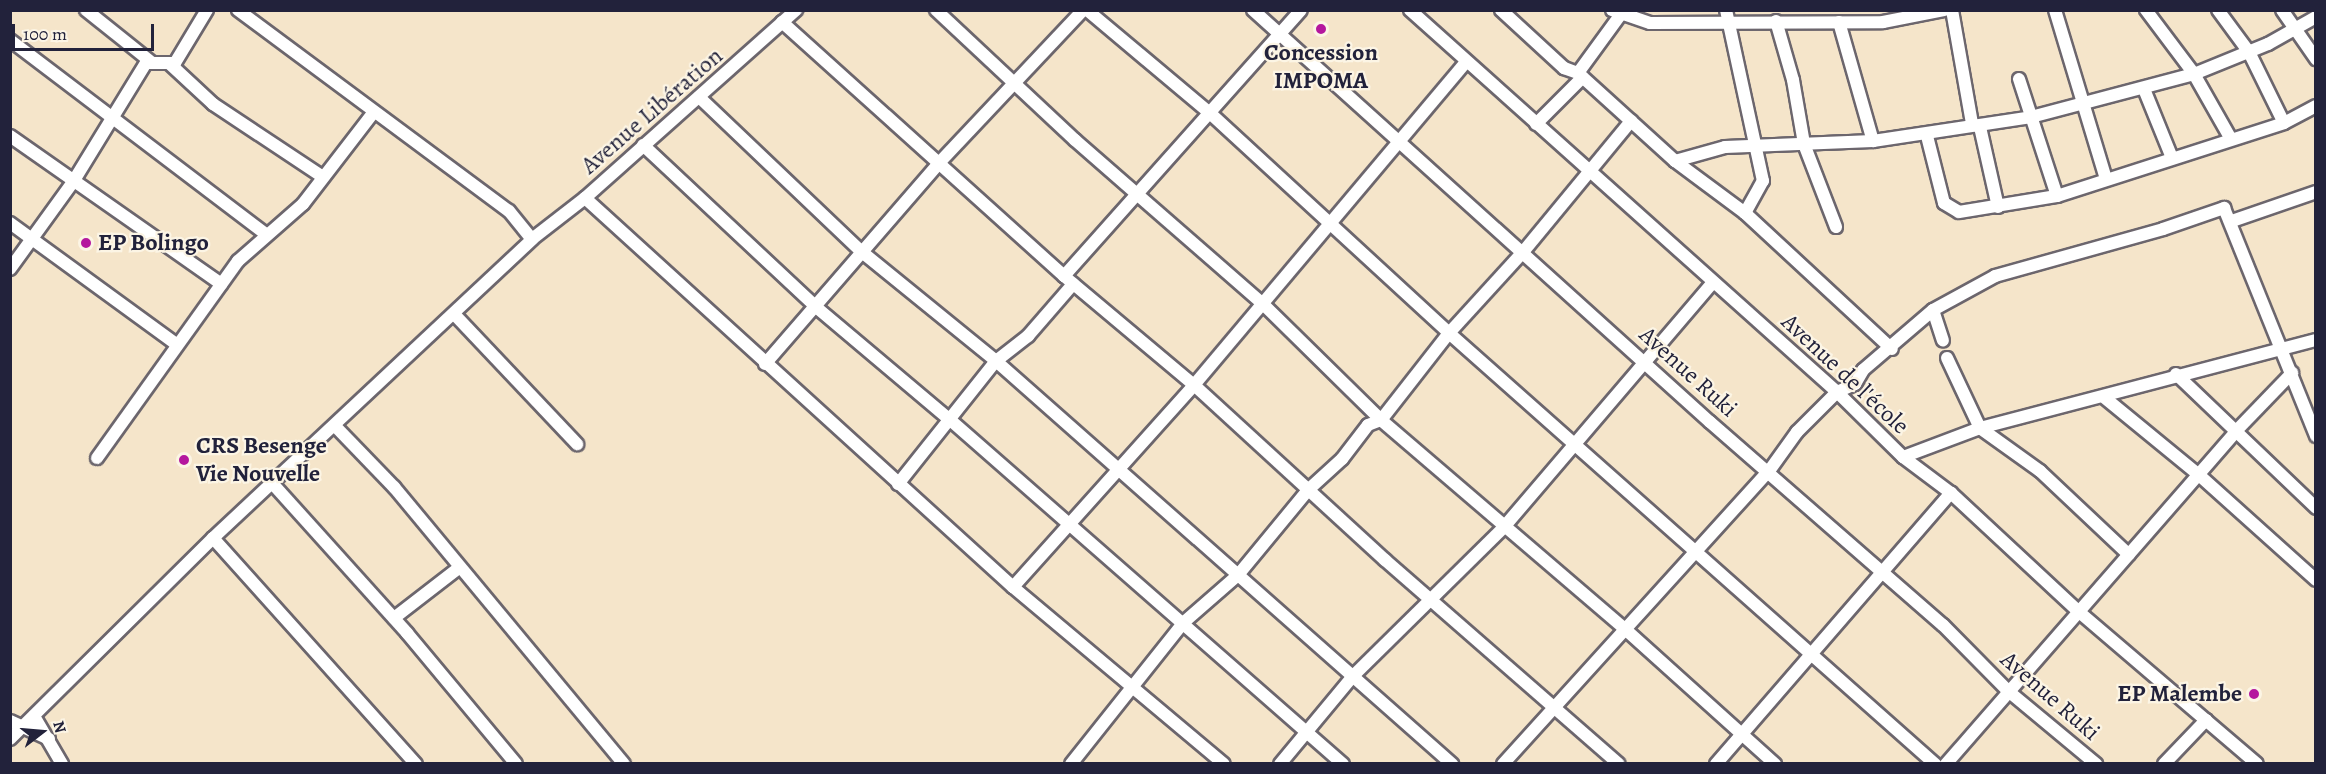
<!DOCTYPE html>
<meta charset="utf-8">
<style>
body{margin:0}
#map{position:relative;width:2326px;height:774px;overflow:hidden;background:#f5e5ca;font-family:Alegreya,serif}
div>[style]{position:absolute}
.roads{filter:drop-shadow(2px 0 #6c666d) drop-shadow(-2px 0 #6c666d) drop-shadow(0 2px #6c666d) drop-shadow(0 -2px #6c666d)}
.minor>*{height:12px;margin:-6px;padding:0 6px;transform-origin:6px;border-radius:6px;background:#fff}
.dots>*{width:16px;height:16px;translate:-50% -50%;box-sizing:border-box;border:3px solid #fcf5e5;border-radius:50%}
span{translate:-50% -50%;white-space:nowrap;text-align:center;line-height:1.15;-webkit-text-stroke:4.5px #fcf5e5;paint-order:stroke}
.poi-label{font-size:24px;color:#22223b;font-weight:700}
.left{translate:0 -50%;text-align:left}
.right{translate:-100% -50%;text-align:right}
.street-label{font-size:24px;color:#22223b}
.frame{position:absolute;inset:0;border:12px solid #22223b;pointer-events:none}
.north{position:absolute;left:12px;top:702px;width:60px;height:60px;-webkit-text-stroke:4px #fcf5e5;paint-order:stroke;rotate:74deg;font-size:16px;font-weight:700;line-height:24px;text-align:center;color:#22223b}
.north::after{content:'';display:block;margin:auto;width:21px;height:27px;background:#22223b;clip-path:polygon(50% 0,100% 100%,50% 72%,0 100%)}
.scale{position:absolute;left:12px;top:24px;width:142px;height:27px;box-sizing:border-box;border:3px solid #22223b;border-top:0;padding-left:8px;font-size:18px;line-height:21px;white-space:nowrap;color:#22223b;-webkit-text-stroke:4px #fcf5e5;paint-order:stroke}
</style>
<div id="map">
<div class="roads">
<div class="minor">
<div style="left:86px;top:10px;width:82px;rotate:38.6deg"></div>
<div style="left:238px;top:10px;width:337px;rotate:36.6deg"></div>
<div style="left:509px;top:211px;width:36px;rotate:51deg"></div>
<div style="left:936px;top:10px;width:190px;rotate:43.1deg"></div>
<div style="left:1075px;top:140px;width:249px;rotate:41.1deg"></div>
<div style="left:1263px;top:304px;width:165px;rotate:44.5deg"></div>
<div style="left:1381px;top:420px;width:321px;rotate:40.6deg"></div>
<div style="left:1625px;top:629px;width:202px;rotate:42deg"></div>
<div style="left:1087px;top:10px;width:162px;rotate:40deg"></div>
<div style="left:1211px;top:114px;width:323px;rotate:42.6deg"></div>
<div style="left:1449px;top:333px;width:650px;rotate:41.57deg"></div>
<div style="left:1253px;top:10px;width:615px;rotate:42.04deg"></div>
<div style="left:1710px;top:422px;width:309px;rotate:41.1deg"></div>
<div style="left:1943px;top:625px;width:91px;rotate:45.4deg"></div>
<div style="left:2007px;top:690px;width:116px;rotate:39.7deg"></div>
<div style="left:1410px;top:10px;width:573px;rotate:41.82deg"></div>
<div style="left:1837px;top:392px;width:93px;rotate:44.6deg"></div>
<div style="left:1903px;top:457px;width:60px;rotate:36.9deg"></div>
<div style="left:1951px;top:493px;width:173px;rotate:42.9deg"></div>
<div style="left:2078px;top:611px;width:235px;rotate:40.5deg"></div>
<div style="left:1501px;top:10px;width:86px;rotate:42.6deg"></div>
<div style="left:1564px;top:68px;width:15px;rotate:20deg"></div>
<div style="left:1612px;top:10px;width:40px;rotate:18.9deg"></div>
<div style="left:1650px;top:23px;width:233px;rotate:-0.2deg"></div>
<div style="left:1883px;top:22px;width:62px;rotate:-11.1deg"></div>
<div style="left:1952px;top:10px;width:116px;rotate:80deg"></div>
<div style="left:1972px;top:124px;width:9px;rotate:21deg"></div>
<div style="left:1980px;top:127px;width:82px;rotate:77.3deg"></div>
<div style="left:2055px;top:10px;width:177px;rotate:73.2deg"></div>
<div style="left:2146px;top:10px;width:80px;rotate:53.1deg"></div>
<div style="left:2194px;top:74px;width:75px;rotate:60.4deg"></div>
<div style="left:2218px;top:10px;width:52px;rotate:53.6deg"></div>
<div style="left:2249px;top:52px;width:79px;rotate:63.8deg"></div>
<div style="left:2282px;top:10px;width:60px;rotate:55.2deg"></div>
<div style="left:1621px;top:14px;width:73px;rotate:126.1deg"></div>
<div style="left:1578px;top:73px;width:131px;rotate:42.2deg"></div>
<div style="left:1675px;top:161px;width:87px;rotate:36.6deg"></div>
<div style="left:1745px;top:213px;width:37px;rotate:-61deg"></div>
<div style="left:1763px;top:181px;width:175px;rotate:-102.2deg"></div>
<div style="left:1776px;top:21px;width:61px;rotate:73.9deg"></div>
<div style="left:1793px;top:80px;width:65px;rotate:80.2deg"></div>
<div style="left:1804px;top:144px;width:89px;rotate:68.9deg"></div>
<div style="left:782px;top:22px;width:380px;rotate:42deg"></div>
<div style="left:1064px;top:276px;width:170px;rotate:40deg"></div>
<div style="left:1194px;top:385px;width:259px;rotate:42.5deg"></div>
<div style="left:1385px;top:560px;width:310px;rotate:41.1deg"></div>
<div style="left:1839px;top:22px;width:124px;rotate:74.1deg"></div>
<div style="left:10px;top:40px;width:321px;rotate:37.2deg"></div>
<div style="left:170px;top:64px;width:59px;rotate:42.9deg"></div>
<div style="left:213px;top:104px;width:132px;rotate:33.6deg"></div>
<div style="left:2019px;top:79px;width:123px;rotate:72deg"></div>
<div style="left:2144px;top:89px;width:74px;rotate:67.9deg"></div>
<div style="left:699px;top:97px;width:225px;rotate:43.6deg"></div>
<div style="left:862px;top:252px;width:173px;rotate:39.1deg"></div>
<div style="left:996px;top:361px;width:609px;rotate:41.47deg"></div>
<div style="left:1536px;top:124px;width:66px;rotate:-45deg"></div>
<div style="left:10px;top:136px;width:258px;rotate:35deg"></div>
<div style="left:1927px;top:136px;width:69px;rotate:75.8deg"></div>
<div style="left:1944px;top:203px;width:17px;rotate:31deg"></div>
<div style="left:1959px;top:212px;width:99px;rotate:-9.3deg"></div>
<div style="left:2057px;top:196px;width:238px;rotate:-17.8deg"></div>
<div style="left:2284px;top:123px;width:36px;rotate:-28deg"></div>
<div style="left:643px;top:145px;width:237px;rotate:43.1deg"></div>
<div style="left:816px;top:307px;width:172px;rotate:40.1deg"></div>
<div style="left:948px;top:418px;width:525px;rotate:41.22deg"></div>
<div style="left:1675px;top:161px;width:52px;rotate:-15.6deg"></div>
<div style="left:1725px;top:147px;width:148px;rotate:-2.3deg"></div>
<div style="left:1873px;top:141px;width:160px;rotate:-8.6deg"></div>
<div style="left:2031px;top:117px;width:169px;rotate:-14.8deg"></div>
<div style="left:2194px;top:74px;width:80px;rotate:-22.1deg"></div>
<div style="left:2268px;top:44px;width:55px;rotate:-29.4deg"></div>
<div style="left:585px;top:198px;width:578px;rotate:42.27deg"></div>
<div style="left:1013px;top:587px;width:275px;rotate:40deg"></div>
<div style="left:1745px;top:213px;width:200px;rotate:42.8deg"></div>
<div style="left:2232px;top:221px;width:89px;rotate:-19deg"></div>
<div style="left:10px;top:223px;width:207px;rotate:36.1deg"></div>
<div style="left:10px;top:269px;width:107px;rotate:-54.1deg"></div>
<div style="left:73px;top:182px;width:140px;rotate:-58.5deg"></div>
<div style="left:146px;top:63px;width:29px"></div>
<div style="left:175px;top:63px;width:62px;rotate:-58.9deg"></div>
<div style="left:1064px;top:276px;width:356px;rotate:-48.3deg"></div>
<div style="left:1933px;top:310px;width:32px;rotate:72deg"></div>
<div style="left:455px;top:315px;width:178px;rotate:46.6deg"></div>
<div style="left:1947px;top:358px;width:77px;rotate:64.8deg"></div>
<div style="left:1980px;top:428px;width:74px;rotate:35.6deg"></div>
<div style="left:2040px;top:471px;width:122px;rotate:43.3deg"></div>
<div style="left:765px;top:364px;width:264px;rotate:-49.1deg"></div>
<div style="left:938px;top:164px;width:212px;rotate:-46.7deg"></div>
<div style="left:2176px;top:374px;width:194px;rotate:43.7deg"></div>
<div style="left:2105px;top:398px;width:122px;rotate:39.3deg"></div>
<div style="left:2199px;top:475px;width:157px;rotate:41.9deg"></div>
<div style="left:335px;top:426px;width:85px;rotate:46deg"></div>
<div style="left:394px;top:487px;width:360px;rotate:50.3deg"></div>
<div style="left:1903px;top:457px;width:82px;rotate:-20.6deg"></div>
<div style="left:1980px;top:428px;width:347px;rotate:-14.7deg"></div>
<div style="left:97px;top:458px;width:242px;rotate:-54.4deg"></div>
<div style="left:238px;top:261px;width:86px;rotate:-41.2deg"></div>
<div style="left:303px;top:204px;width:115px;rotate:-52.4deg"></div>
<div style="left:272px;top:483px;width:202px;rotate:48deg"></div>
<div style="left:407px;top:633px;width:170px;rotate:50.2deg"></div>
<div style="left:898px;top:484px;width:157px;rotate:-51.5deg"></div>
<div style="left:996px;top:361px;width:41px;rotate:-38deg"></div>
<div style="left:1028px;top:336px;width:69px;rotate:-49.1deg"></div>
<div style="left:213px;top:538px;width:304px;rotate:48.1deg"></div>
<div style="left:1013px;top:587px;width:271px;rotate:-48.1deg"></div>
<div style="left:1194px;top:385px;width:422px;rotate:-49.9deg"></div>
<div style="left:394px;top:618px;width:83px;rotate:-37.7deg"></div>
<div style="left:34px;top:716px;width:56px;rotate:59.7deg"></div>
<div style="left:10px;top:721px;width:43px;rotate:24.8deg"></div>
<div style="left:10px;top:739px;width:286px;rotate:-44.7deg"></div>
<div style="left:213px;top:538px;width:437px;rotate:-43.1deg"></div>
<div style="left:532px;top:239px;width:67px;rotate:-37.7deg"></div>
<div style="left:585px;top:198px;width:283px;rotate:-41.7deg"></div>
<div style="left:1071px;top:764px;width:180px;rotate:-51.5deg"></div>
<div style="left:1183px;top:623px;width:73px;rotate:-41.1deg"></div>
<div style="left:1238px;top:575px;width:110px;rotate:-50.5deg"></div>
<div style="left:1308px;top:490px;width:46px;rotate:-42.4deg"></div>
<div style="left:1342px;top:459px;width:43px;rotate:-52.6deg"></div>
<div style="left:1368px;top:425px;width:14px;rotate:-21deg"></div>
<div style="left:1381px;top:420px;width:110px;rotate:-52deg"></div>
<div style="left:1449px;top:333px;width:110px;rotate:-47.6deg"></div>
<div style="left:1523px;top:252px;width:170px;rotate:-50.5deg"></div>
<div style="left:1280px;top:764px;width:114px;rotate:-50.3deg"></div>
<div style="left:1353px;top:676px;width:212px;rotate:-44.6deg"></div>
<div style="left:1504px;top:527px;width:322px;rotate:-49.5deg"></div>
<div style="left:1503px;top:764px;width:396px;rotate:-47.8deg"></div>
<div style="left:1769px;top:471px;width:48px;rotate:-54.3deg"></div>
<div style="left:1797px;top:432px;width:57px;rotate:-45deg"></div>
<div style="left:1837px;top:392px;width:20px;rotate:-24deg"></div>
<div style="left:1855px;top:384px;width:16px;rotate:-60deg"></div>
<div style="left:1863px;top:370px;width:92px;rotate:-40.6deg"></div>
<div style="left:1933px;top:310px;width:71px;rotate:-28.7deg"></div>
<div style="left:1995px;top:276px;width:174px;rotate:-15.6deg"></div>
<div style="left:2163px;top:229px;width:65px;rotate:-19deg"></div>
<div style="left:2224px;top:208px;width:246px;rotate:68deg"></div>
<div style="left:1716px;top:764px;width:359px;rotate:-49.1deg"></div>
<div style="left:1946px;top:764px;width:442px;rotate:-48.9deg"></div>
<div style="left:2236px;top:431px;width:81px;rotate:-46deg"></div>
<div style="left:2164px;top:764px;width:61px;rotate:-46.3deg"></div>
</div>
</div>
<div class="dots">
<div style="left:1321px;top:29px;background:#b5179e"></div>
<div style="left:86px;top:243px;background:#b5179e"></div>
<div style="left:184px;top:460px;background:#b5179e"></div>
<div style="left:2254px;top:694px;background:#b5179e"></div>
</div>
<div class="poi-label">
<span style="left:1321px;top:67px">Concession<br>IMPOMA</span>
<span class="left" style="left:98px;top:243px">EP Bolingo</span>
<span class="left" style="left:196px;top:460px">CRS Besenge<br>Vie Nouvelle</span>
<span class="right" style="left:2242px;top:694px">EP Malembe</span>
</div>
<div class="street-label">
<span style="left:652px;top:111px;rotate:-41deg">Avenue Libération</span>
<span style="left:1688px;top:372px;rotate:42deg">Avenue Ruki</span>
<span style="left:1845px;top:374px;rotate:43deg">Avenue de l'école</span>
<span style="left:2050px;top:696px;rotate:41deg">Avenue Ruki</span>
</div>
<div class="frame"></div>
<div class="north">N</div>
<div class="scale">100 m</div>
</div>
